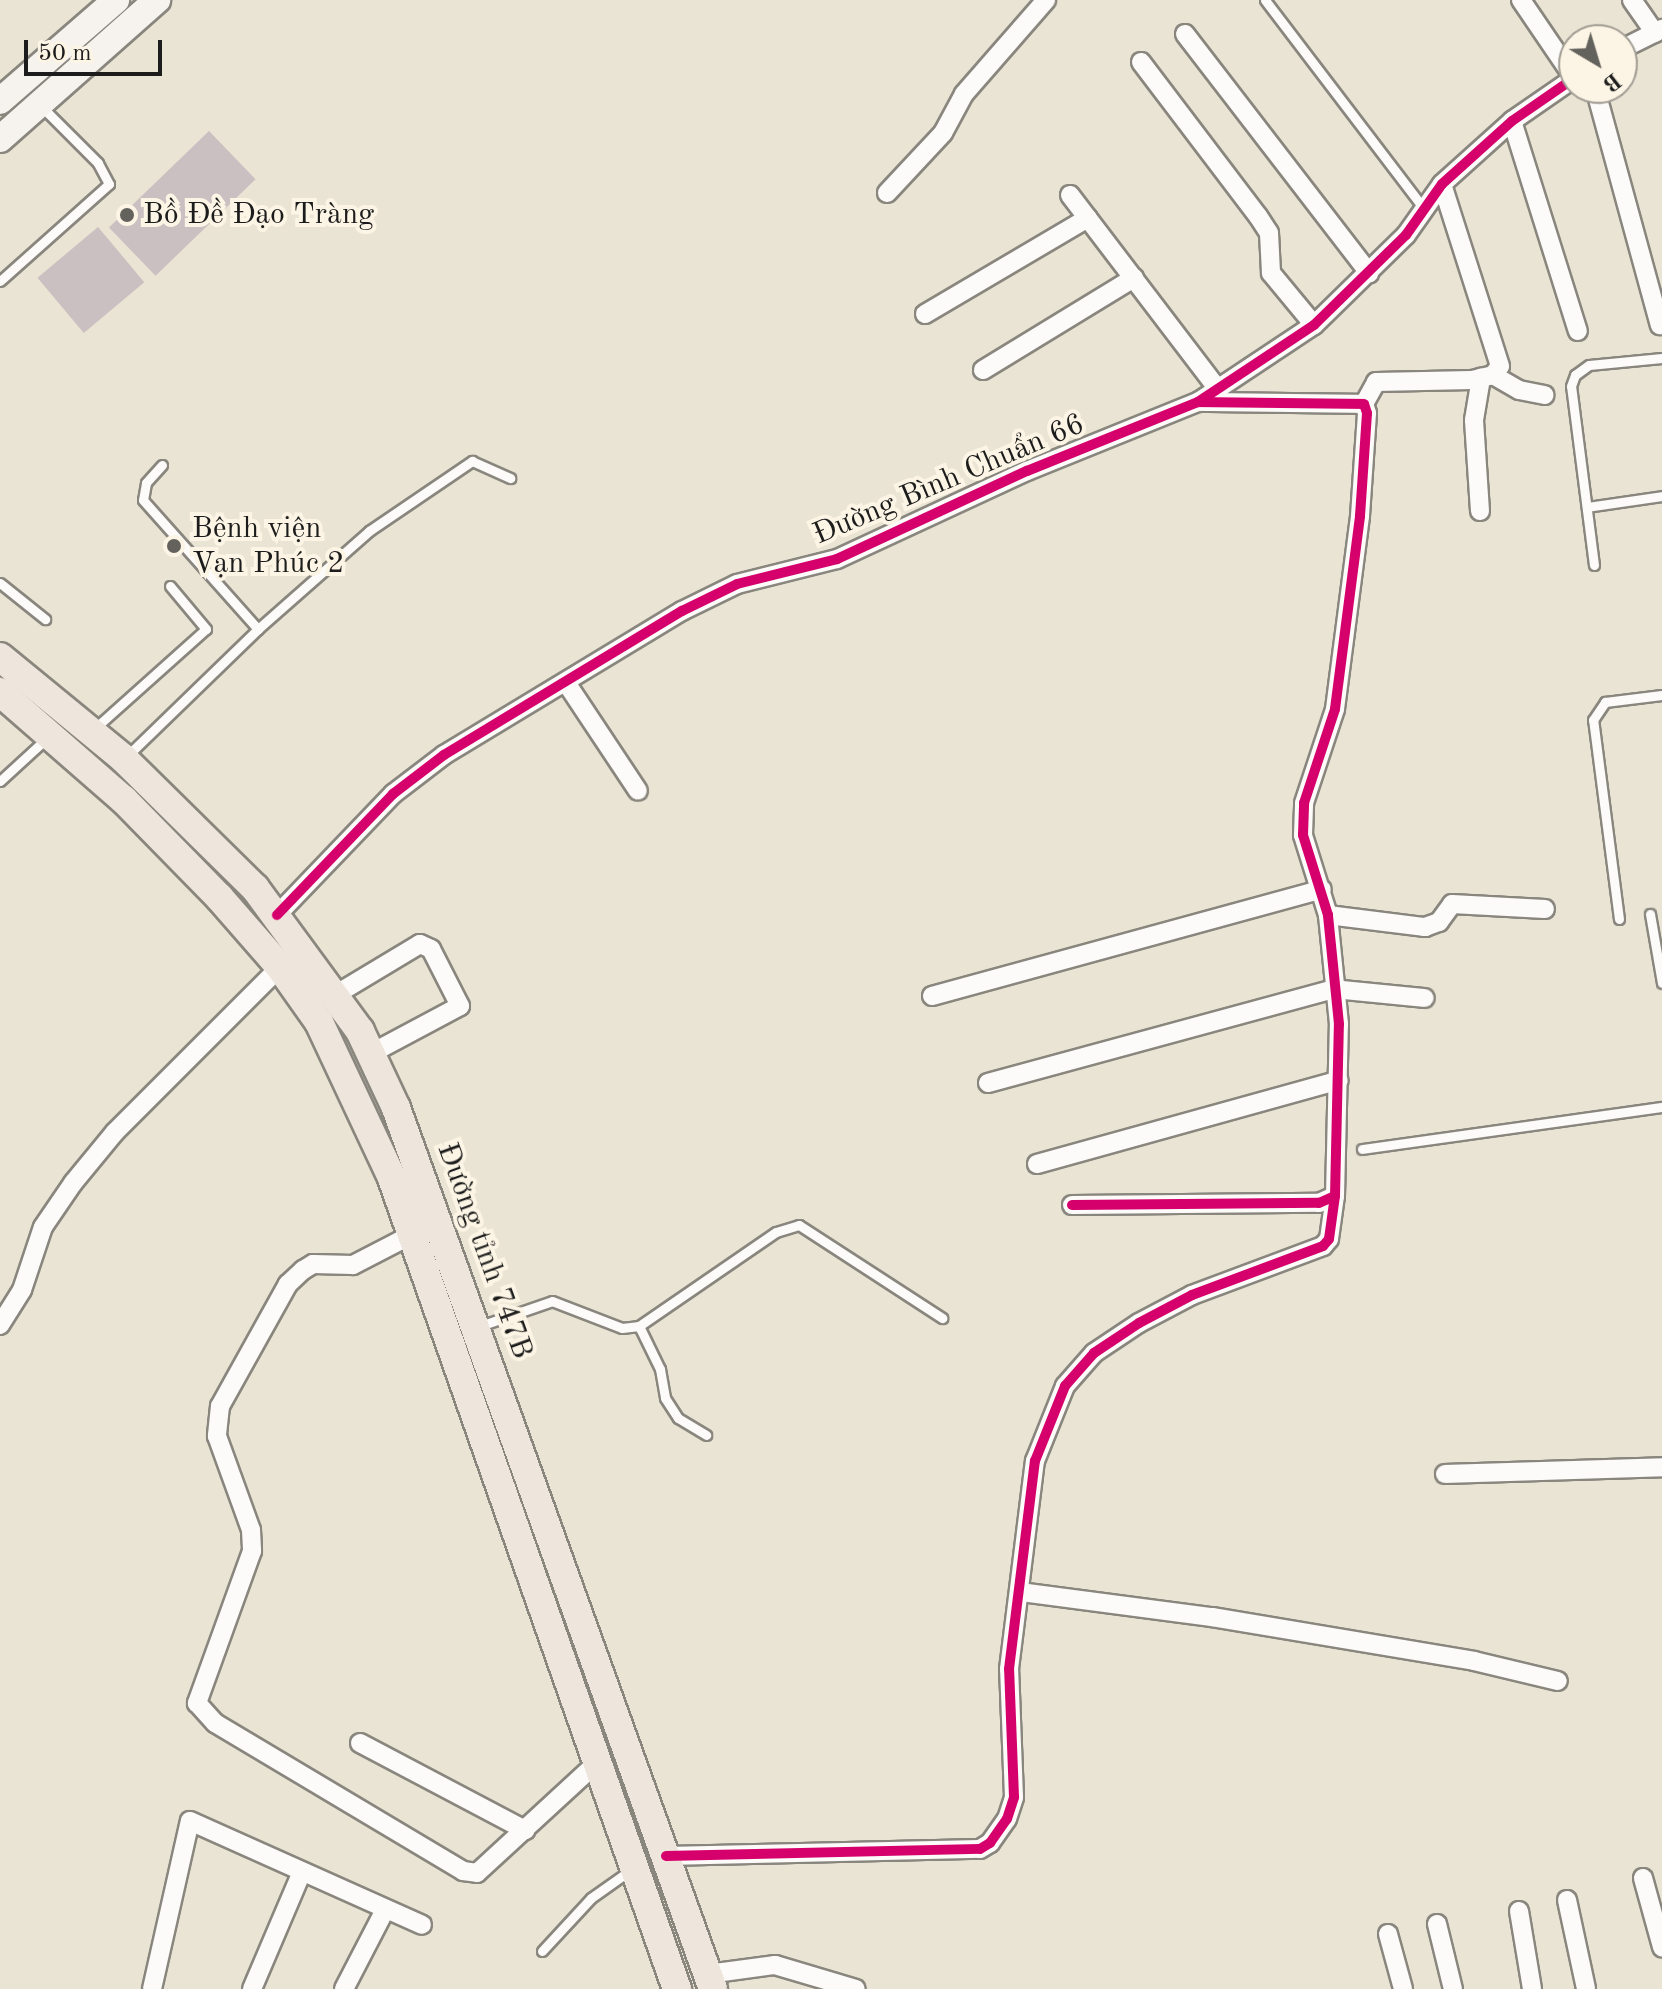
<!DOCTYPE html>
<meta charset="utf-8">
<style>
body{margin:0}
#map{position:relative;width:1662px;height:1989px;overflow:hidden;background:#eae4d4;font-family:"Old Standard TT",serif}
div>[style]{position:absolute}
.building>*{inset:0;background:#cbc0c1;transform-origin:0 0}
.roads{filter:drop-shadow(2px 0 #89867e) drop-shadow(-2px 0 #89867e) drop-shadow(0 2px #89867e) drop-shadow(0 -2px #89867e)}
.lane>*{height:9px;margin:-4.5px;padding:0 4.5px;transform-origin:4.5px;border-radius:4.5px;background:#fcfbf9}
.street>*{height:18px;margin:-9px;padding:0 9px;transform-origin:9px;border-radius:9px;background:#fcfbf9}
.secondary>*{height:26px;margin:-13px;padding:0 13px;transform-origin:13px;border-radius:13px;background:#f6f2ee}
.primary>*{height:28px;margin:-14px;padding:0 14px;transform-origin:14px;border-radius:14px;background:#eee6dd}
.cycleway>*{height:10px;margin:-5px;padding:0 5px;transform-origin:5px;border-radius:5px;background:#d6006c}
.dots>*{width:22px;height:22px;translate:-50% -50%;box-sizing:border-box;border:4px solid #fcf5e5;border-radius:50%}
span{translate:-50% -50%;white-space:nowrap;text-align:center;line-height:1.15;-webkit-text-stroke:8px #fcf5e5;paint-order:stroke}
.poi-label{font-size:30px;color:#1c1c1c}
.left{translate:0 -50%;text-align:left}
.street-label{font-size:30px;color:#1c1c1c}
.north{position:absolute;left:1558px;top:24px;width:80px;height:80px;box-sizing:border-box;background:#fcf5e5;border:2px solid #a29e95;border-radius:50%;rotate:142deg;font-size:22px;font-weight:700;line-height:32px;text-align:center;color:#1c1c1c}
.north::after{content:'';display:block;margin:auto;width:28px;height:36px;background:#64625c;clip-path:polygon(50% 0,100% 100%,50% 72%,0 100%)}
.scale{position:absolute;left:24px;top:40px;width:138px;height:36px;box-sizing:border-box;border:4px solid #1c1c1c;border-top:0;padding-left:10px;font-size:24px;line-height:28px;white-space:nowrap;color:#1c1c1c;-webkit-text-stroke:6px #fcf5e5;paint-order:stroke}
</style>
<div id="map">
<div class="building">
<div style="left:209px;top:131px;width:67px;height:139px;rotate:46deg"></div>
<div style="left:98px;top:227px;width:72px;height:79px;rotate:50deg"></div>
</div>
<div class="roads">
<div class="lane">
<div style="left:1265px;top:0;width:263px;rotate:52.7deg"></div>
<div style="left:0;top:281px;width:146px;rotate:-41.7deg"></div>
<div style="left:109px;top:184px;width:24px;rotate:-118deg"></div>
<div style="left:98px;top:163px;width:79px;rotate:-135deg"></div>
<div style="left:162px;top:465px;width:24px;rotate:132deg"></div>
<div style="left:146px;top:483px;width:17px;rotate:100deg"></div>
<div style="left:143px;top:500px;width:173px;rotate:48.3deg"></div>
<div style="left:1587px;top:507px;width:76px;rotate:-8.3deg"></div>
<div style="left:1594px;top:565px;width:180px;rotate:-97.3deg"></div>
<div style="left:1571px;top:386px;width:12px;rotate:-70deg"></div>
<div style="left:1575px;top:375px;width:17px;rotate:-36deg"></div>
<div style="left:1589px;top:365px;width:73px;rotate:-5.5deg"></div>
<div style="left:0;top:583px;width:58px;rotate:38.7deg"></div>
<div style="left:94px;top:729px;width:150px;rotate:-41.8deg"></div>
<div style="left:206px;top:629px;width:56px;rotate:-129.9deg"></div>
<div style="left:127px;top:756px;width:182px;rotate:-44.1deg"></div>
<div style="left:258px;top:629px;width:148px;rotate:-41.4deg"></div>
<div style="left:369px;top:531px;width:125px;rotate:-34.2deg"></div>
<div style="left:472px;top:461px;width:42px;rotate:24.1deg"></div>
<div style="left:0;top:781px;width:64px;rotate:-42.5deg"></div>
<div style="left:1650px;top:914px;width:70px;rotate:80.1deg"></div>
<div style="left:1619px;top:919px;width:201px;rotate:-97.4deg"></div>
<div style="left:1593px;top:720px;width:22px;rotate:-56deg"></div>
<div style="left:1605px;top:702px;width:57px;rotate:-7deg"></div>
<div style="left:1362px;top:1149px;width:303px;rotate:-8deg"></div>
<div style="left:639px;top:1326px;width:48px;rotate:64deg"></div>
<div style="left:660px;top:1369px;width:29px;rotate:80deg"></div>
<div style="left:665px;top:1398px;width:24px;rotate:57deg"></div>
<div style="left:678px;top:1418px;width:33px;rotate:31deg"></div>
<div style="left:477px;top:1327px;width:79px;rotate:-19.1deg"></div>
<div style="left:552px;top:1301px;width:75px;rotate:21.1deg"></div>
<div style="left:622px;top:1328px;width:17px;rotate:-7deg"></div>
<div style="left:639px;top:1326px;width:166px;rotate:-34.5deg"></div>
<div style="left:776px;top:1232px;width:24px;rotate:-17deg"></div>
<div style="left:799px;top:1225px;width:171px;rotate:33deg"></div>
<div style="left:542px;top:1951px;width:72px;rotate:-47.2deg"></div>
<div style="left:591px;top:1898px;width:50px;rotate:-35.3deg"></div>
</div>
<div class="street">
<div style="left:1521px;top:0;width:94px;rotate:55.8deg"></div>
<div style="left:1632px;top:0;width:40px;rotate:55.1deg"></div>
<div style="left:1185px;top:34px;width:302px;rotate:52.4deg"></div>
<div style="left:1622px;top:49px;width:45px;rotate:-26.6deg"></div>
<div style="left:1141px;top:62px;width:193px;rotate:52.8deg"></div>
<div style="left:1258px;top:216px;width:20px;rotate:57deg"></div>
<div style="left:1269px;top:233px;width:40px;rotate:87.1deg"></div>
<div style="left:1271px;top:273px;width:67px;rotate:50.4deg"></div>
<div style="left:1595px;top:88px;width:246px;rotate:74.7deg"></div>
<div style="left:1512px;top:121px;width:220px;rotate:72.6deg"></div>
<div style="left:887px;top:193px;width:82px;rotate:-47deg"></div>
<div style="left:943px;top:133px;width:44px;rotate:-61.7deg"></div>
<div style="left:964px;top:94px;width:125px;rotate:-48.9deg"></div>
<div style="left:1070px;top:195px;width:243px;rotate:52.7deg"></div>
<div style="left:925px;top:314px;width:189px;rotate:-30.5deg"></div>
<div style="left:983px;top:370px;width:177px;rotate:-31.4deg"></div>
<div style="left:1493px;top:375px;width:30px;rotate:30deg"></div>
<div style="left:1519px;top:390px;width:26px;rotate:11deg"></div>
<div style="left:1364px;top:404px;width:25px;rotate:-61deg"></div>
<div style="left:1376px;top:382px;width:96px;rotate:-1.2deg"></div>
<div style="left:1472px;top:380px;width:22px;rotate:-13deg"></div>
<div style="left:1493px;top:375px;width:11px;rotate:-52deg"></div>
<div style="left:1500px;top:366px;width:191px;rotate:-107.7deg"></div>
<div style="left:1480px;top:511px;width:91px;rotate:-93.8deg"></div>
<div style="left:1474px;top:420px;width:43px;rotate:-80.5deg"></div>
<div style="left:567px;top:684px;width:128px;rotate:56.4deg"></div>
<div style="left:277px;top:915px;width:168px;rotate:-46.2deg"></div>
<div style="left:393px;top:794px;width:64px;rotate:-37.4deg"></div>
<div style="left:444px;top:755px;width:278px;rotate:-31.2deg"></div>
<div style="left:682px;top:611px;width:61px;rotate:-26.1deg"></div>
<div style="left:737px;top:584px;width:103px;rotate:-14deg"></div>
<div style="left:837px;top:559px;width:209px;rotate:-24.9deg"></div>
<div style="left:1027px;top:471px;width:184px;rotate:-22deg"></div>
<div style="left:1198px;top:402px;width:139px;rotate:-33.6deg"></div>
<div style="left:1314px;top:325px;width:129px;rotate:-44.4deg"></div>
<div style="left:1406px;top:235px;width:62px;rotate:-54.8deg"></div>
<div style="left:1442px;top:184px;width:94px;rotate:-42deg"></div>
<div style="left:1512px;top:121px;width:75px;rotate:-34.7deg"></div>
<div style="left:1328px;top:915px;width:98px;rotate:7.1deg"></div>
<div style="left:1425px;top:927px;width:15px;rotate:-20deg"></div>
<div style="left:1439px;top:922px;width:22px;rotate:-54deg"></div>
<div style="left:1452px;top:904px;width:93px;rotate:3.1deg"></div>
<div style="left:335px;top:995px;width:99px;rotate:-31deg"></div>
<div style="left:420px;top:944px;width:12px;rotate:24deg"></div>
<div style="left:431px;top:949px;width:64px;rotate:63deg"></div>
<div style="left:460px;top:1006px;width:102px;rotate:151.9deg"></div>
<div style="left:932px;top:996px;width:404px;rotate:-15.3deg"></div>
<div style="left:988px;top:1083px;width:358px;rotate:-15.2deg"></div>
<div style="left:1333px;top:989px;width:92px;rotate:5.6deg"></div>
<div style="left:1037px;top:1164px;width:313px;rotate:-15.5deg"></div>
<div style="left:1072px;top:1205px;width:247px;rotate:-0.5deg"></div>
<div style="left:1319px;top:1203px;width:17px;rotate:-24deg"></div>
<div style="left:1335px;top:1196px;width:172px;rotate:-88.7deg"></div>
<div style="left:1339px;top:1024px;width:110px;rotate:-95.8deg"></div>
<div style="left:1328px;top:915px;width:84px;rotate:-107.4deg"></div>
<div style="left:1303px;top:835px;width:32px;rotate:-88deg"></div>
<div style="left:1304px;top:803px;width:99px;rotate:-71.7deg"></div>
<div style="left:1335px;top:709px;width:195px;rotate:-82.6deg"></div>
<div style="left:1360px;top:516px;width:103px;rotate:-86.1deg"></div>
<div style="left:1367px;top:413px;width:9px;rotate:-108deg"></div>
<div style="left:1364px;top:404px;width:166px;rotate:-179.3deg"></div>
<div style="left:413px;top:1234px;width:68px;rotate:152.7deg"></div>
<div style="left:353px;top:1265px;width:40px;rotate:-178.6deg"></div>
<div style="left:313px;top:1264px;width:12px;rotate:149deg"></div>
<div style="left:303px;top:1270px;width:21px;rotate:137deg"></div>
<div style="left:288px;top:1284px;width:140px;rotate:119.1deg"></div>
<div style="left:220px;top:1406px;width:30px;rotate:96deg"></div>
<div style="left:217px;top:1436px;width:100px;rotate:70.1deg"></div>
<div style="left:251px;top:1530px;width:21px;rotate:87deg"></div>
<div style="left:252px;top:1551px;width:162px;rotate:109.9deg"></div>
<div style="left:197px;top:1703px;width:27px;rotate:48deg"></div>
<div style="left:215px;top:1723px;width:289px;rotate:30.8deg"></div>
<div style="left:463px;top:1871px;width:14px;rotate:8deg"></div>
<div style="left:477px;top:1873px;width:166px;rotate:-42.6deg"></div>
<div style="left:0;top:1325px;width:41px;rotate:-57.8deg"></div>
<div style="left:22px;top:1290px;width:66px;rotate:-71.6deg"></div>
<div style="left:43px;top:1227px;width:53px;rotate:-55.7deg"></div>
<div style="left:73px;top:1183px;width:66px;rotate:-50.5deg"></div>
<div style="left:115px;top:1132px;width:233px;rotate:-45deg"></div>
<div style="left:1445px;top:1474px;width:217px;rotate:-1.8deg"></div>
<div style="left:1021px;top:1592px;width:193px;rotate:7.5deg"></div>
<div style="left:1212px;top:1617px;width:266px;rotate:9.5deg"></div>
<div style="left:1474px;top:1661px;width:86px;rotate:13.4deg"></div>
<div style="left:360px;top:1743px;width:187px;rotate:27.8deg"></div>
<div style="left:666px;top:1856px;width:314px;rotate:-1.3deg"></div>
<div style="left:980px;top:1849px;width:12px;rotate:-31deg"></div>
<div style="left:990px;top:1843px;width:29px;rotate:-55deg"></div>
<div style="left:1007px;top:1819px;width:23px;rotate:-72deg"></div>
<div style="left:1014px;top:1797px;width:128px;rotate:-92.2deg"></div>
<div style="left:1009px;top:1669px;width:210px;rotate:-82.9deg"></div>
<div style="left:1035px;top:1461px;width:81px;rotate:-68.2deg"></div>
<div style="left:1065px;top:1386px;width:44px;rotate:-48.7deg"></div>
<div style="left:1094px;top:1353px;width:54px;rotate:-33.7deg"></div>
<div style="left:1139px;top:1323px;width:60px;rotate:-27.8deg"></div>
<div style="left:1192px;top:1295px;width:140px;rotate:-20.5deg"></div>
<div style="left:1323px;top:1246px;width:9px;rotate:-49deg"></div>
<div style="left:1329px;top:1239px;width:43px;rotate:-82.1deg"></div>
<div style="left:1643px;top:1878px;width:72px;rotate:74.6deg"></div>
<div style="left:1567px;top:1900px;width:91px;rotate:77.9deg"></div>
<div style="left:1519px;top:1911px;width:79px;rotate:80.5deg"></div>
<div style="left:1437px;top:1924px;width:67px;rotate:76.2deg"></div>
<div style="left:1388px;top:1934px;width:57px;rotate:74.7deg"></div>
<div style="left:708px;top:1974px;width:68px;rotate:-7.7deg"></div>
<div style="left:775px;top:1965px;width:84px;rotate:16.5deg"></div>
<div style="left:152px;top:1989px;width:172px;rotate:-77.3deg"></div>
<div style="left:190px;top:1821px;width:254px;rotate:24.1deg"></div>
<div style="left:252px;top:1989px;width:125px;rotate:-66.9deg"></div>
<div style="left:344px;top:1989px;width:89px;rotate:-62.6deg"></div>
</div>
<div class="secondary">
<div style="left:0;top:101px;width:154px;rotate:-41deg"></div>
<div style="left:0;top:139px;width:210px;rotate:-41.5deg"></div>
</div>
<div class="primary">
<div style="left:0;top:657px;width:161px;rotate:39.4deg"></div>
<div style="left:124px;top:759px;width:184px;rotate:44.6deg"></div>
<div style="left:255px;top:888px;width:177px;rotate:53.7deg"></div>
<div style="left:360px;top:1031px;width:85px;rotate:64.9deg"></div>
<div style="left:396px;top:1108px;width:936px;rotate:70.21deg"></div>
<div style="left:0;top:692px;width:164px;rotate:41.1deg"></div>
<div style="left:124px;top:800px;width:136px;rotate:45.6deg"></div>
<div style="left:219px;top:897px;width:93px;rotate:48.9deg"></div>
<div style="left:280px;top:967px;width:67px;rotate:54.7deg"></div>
<div style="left:319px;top:1022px;width:172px;rotate:64.9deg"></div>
<div style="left:392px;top:1178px;width:860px;rotate:70.64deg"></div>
</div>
</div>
<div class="cycleway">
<div style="left:277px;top:915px;width:168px;rotate:-46.2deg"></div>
<div style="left:393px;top:794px;width:64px;rotate:-37.4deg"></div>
<div style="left:444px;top:755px;width:278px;rotate:-31.2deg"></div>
<div style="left:682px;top:611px;width:61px;rotate:-26.1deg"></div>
<div style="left:737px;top:584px;width:103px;rotate:-14deg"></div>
<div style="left:837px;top:559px;width:209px;rotate:-24.9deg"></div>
<div style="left:1027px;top:471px;width:184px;rotate:-22deg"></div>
<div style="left:1198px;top:402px;width:139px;rotate:-33.6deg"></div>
<div style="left:1314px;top:325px;width:129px;rotate:-44.4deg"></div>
<div style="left:1406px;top:235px;width:62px;rotate:-54.8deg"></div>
<div style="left:1442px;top:184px;width:94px;rotate:-42deg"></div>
<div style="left:1512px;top:121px;width:75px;rotate:-34.7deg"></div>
<div style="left:1072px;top:1205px;width:247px;rotate:-0.5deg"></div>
<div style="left:1319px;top:1203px;width:17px;rotate:-24deg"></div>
<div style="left:1335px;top:1196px;width:172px;rotate:-88.7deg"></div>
<div style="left:1339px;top:1024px;width:110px;rotate:-95.8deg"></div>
<div style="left:1328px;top:915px;width:84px;rotate:-107.4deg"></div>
<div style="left:1303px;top:835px;width:32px;rotate:-88deg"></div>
<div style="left:1304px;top:803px;width:99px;rotate:-71.7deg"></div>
<div style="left:1335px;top:709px;width:195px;rotate:-82.6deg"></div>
<div style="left:1360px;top:516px;width:103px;rotate:-86.1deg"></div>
<div style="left:1367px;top:413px;width:9px;rotate:-108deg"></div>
<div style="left:1364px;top:404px;width:166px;rotate:-179.3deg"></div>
<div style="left:666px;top:1856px;width:314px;rotate:-1.3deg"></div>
<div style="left:980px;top:1849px;width:12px;rotate:-31deg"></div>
<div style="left:990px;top:1843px;width:29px;rotate:-55deg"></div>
<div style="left:1007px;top:1819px;width:23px;rotate:-72deg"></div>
<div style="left:1014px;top:1797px;width:128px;rotate:-92.2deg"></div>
<div style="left:1009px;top:1669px;width:210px;rotate:-82.9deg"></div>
<div style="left:1035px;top:1461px;width:81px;rotate:-68.2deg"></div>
<div style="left:1065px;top:1386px;width:44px;rotate:-48.7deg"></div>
<div style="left:1094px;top:1353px;width:54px;rotate:-33.7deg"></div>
<div style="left:1139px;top:1323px;width:60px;rotate:-27.8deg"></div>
<div style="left:1192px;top:1295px;width:140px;rotate:-20.5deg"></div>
<div style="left:1323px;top:1246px;width:9px;rotate:-49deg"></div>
<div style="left:1329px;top:1239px;width:43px;rotate:-82.1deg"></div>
</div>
<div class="dots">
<div style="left:127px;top:215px;background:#64625c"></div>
<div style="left:174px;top:546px;background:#64625c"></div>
</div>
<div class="poi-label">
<span class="left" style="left:143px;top:215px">Bồ Đề Đạo Tràng</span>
<span class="left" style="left:192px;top:546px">Bệnh viện<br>Vạn Phúc 2</span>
</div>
<div class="street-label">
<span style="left:949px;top:480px;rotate:-23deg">Đường Bình Chuẩn 66</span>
<span style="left:484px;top:1251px;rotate:70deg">Đường tỉnh 747B</span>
</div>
<div class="north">B</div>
<div class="scale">50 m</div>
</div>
